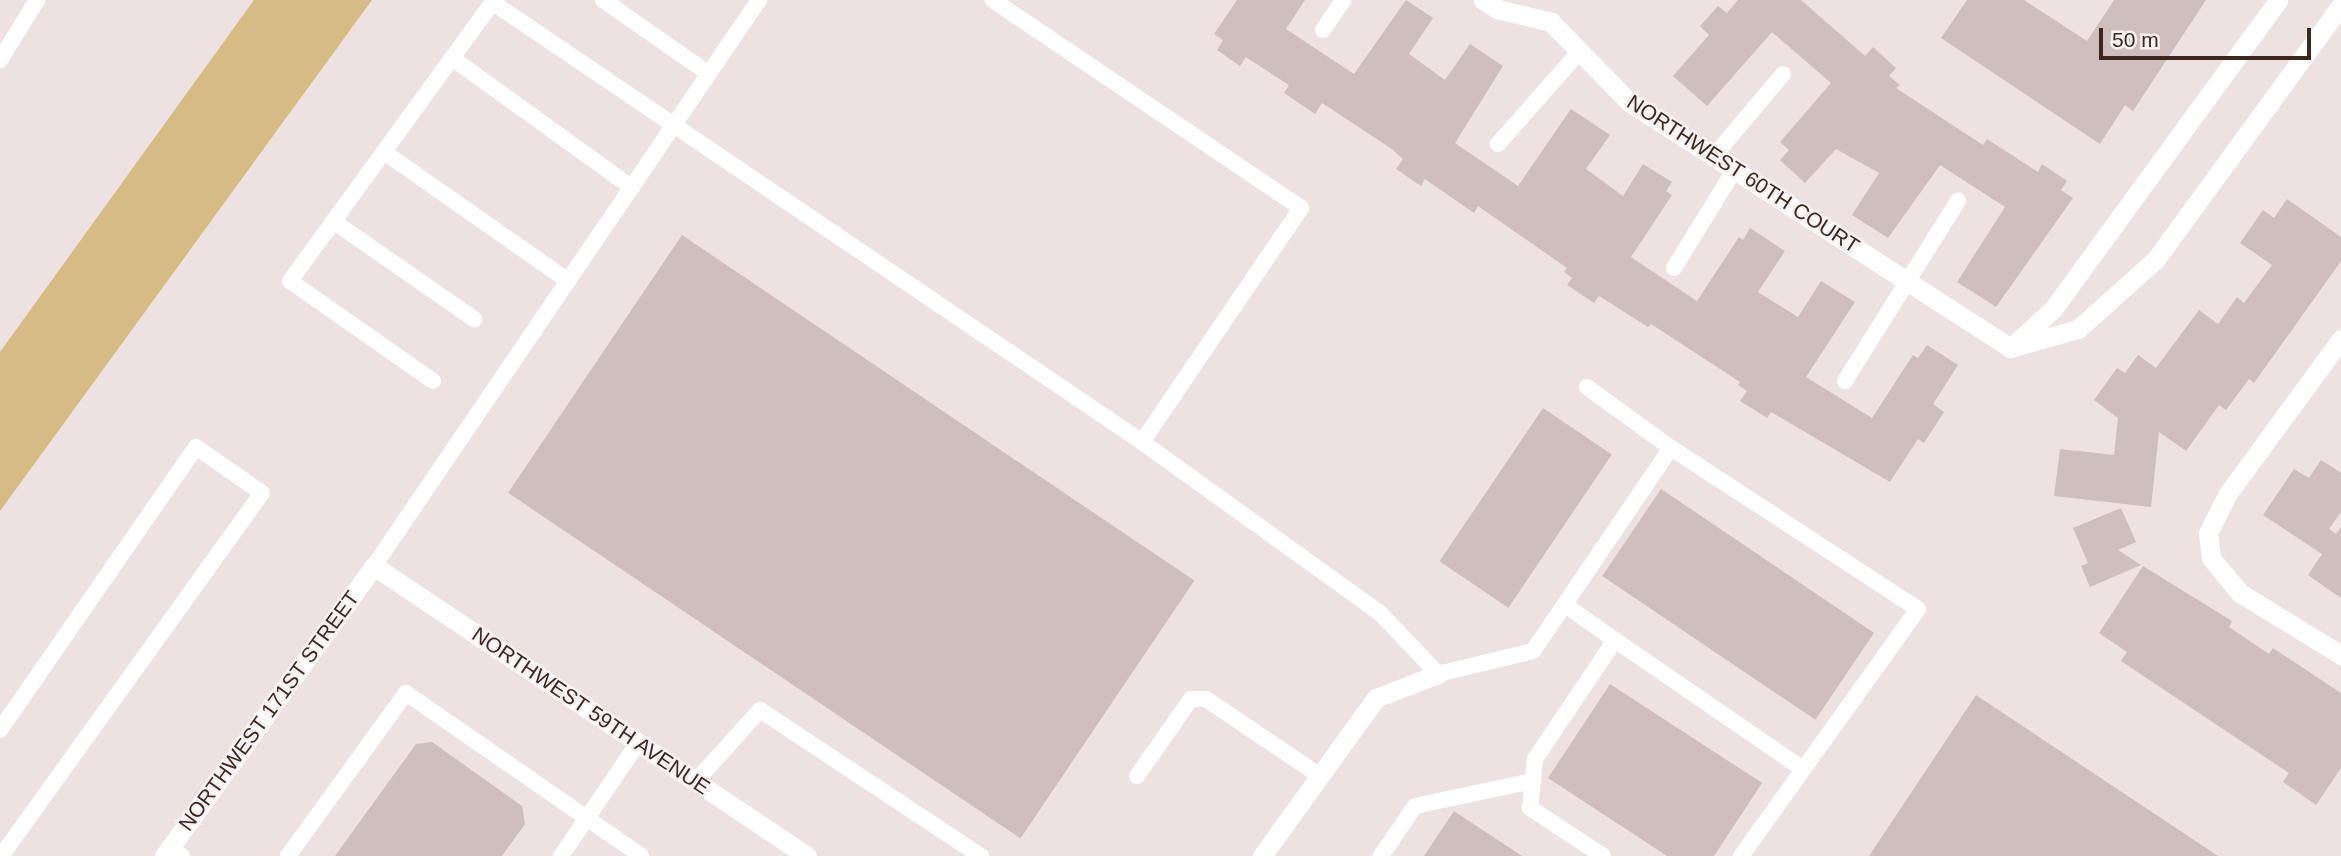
<!DOCTYPE html>
<style>
body{margin:0}
#map{position:relative;width:2341px;height:856px;overflow:hidden;background:#ede2e1;font-family:Arial,sans-serif}
div>[style]{position:absolute}
.water>*{inset:0;background:#d6bb85}
.building>*{inset:0;background:#cebebd;transform-origin:0 0}
.service>*{height:16px;margin:-8px;padding:0 8px;transform-origin:8px;border-radius:8px;background:#fff}
.minor>*{height:19px;margin:-9.5px;padding:0 9.5px;transform-origin:9.5px;border-radius:9.5px;background:#fff}
.tertiary>*{height:19px;margin:-9.5px;padding:0 9.5px;transform-origin:9.5px;border-radius:9.5px;background:#fff}
span{translate:-50% -50%;white-space:nowrap;text-align:center;line-height:1.15;-webkit-text-stroke:5px #f9f2f2;paint-order:stroke}
.street-label{font-size:21px;color:#3f2720}
.scale{position:absolute;left:2099px;top:28px;width:212px;height:32px;box-sizing:border-box;border:4px solid #3f2720;border-top:0;padding-left:9px;font-size:21px;line-height:24px;white-space:nowrap;color:#3f2720;-webkit-text-stroke:5px #f9f2f2;paint-order:stroke}
</style>
<div id="map">
<div class="water">
<div style="clip-path:polygon(254px 0,372px 0,0 511px,0 352px)"></div>
</div>
<div class="building">
<div style="clip-path:polygon(1237px 0,1305px 0,1286px 29px,1354px 74px,1406px 0,1433px 18px,1409px 54px,1445px 80px,1470px 44px,1503px 66px,1455px 143px,1518px 186px,1571px 109px,1610px 135px,1586px 169px,1623px 196px,1643px 164px,1672px 182px,1666px 191px,1672px 195px,1631px 257px,1697px 301px,1739px 237px,1743px 240px,1750px 228px,1785px 251px,1758px 292px,1798px 317px,1821px 281px,1855px 302px,1806px 377px,1872px 418px,1913px 355px,1918px 358px,1927px 345px,1958px 365px,1933px 404px,1944px 412px,1924px 443px,1918px 439px,1890px 482px,1771px 412px,1767px 418px,1740px 401px,1747px 391px,1738px 385px,1740px 382px,1651px 324px,1648px 327px,1599px 296px,1594px 303px,1567px 285px,1572px 278px,1564px 272px,1567px 268px,1478px 206px,1474px 213px,1425px 179px,1421px 186px,1396px 169px,1403px 159px,1392px 149px,1322px 103px,1315px 114px,1284px 93px,1289px 85px,1246px 57px,1240px 66px,1217px 50px,1223px 40px,1214px 34px)"></div>
<div style="clip-path:polygon(1738px 0,1801px 0,1865px 56px,1873px 47px,1896px 68px,1889px 76px,1900px 85px,1896px 88px,1983px 145px,1987px 139px,2038px 172px,2042px 164px,2067px 181px,2061px 190px,2073px 198px,1996px 307px,1957px 282px,2005px 207px,1940px 165px,1888px 238px,1852px 215px,1879px 173px,1836px 149px,1805px 183px,1780px 160px,1789px 150px,1780px 142px,1831px 83px,1772px 32px,1707px 106px,1673px 76px,1709px 35px,1700px 26px,1718px 6px,1727px 13px)"></div>
<div style="clip-path:polygon(1967px 0,2024px 0,2087px 41px,2114px 0,2206px 0,2133px 111px,2125px 105px,2100px 144px,1941px 38px)"></div>
<div style="clip-path:polygon(2287px 199px,2341px 237px,2341px 261px,2254px 383px,2249px 379px,2226px 410px,2219px 405px,2186px 451px,2159px 432px,2151px 507px,2054px 496px,2060px 449px,2114px 455px,2118px 418px,2094px 400px,2117px 368px,2125px 373px,2138px 355px,2156px 368px,2199px 310px,2218px 324px,2237px 297px,2244px 303px,2272px 265px,2240px 243px,2263px 210px,2274px 218px)"></div>
<div style="left:682px;top:235px;width:618px;height:311px;rotate:34deg"></div>
<div style="left:1543px;top:408px;width:83px;height:185px;rotate:34deg"></div>
<div style="clip-path:polygon(2321px 460px,2341px 473px,2341px 512px,2329px 529px,2336px 534px,2341px 527px,2341px 598px,2308px 575px,2322px 554px,2263px 515px,2294px 469px,2309px 478px)"></div>
<div style="left:1661px;top:489px;width:257px;height:105px;rotate:34deg"></div>
<div style="clip-path:polygon(2121px 508px,2136px 542px,2118px 550px,2141px 565px,2090px 587px,2081px 566px,2088px 563px,2073px 528px)"></div>
<div style="clip-path:polygon(2143px 566px,2232px 621px,2229px 627px,2269px 654px,2273px 648px,2341px 693px,2341px 768px,2316px 805px,2283px 782px,2289px 773px,2121px 661px,2127px 652px,2099px 633px)"></div>
<div style="clip-path:polygon(1610px 684px,1762px 783px,1714px 856px,1667px 856px,1548px 778px)"></div>
<div style="clip-path:polygon(1976px 695px,2218px 856px,1869px 856px)"></div>
<div style="clip-path:polygon(432px 742px,522px 806px,525px 824px,502px 856px,335px 856px,416px 744px)"></div>
<div style="clip-path:polygon(1454px 811px,1522px 856px,1424px 856px)"></div>
</div>
<div class="service">
<div style="left:603px;top:0;width:129px;rotate:34.9deg"></div>
<div style="left:492px;top:2px;width:785px;rotate:34.09deg"></div>
<div style="left:1142px;top:442px;width:283px;rotate:-55.8deg"></div>
<div style="left:1301px;top:208px;width:372px;rotate:-146deg"></div>
<div style="left:1323px;top:30px;width:36px;rotate:-56deg"></div>
<div style="left:452px;top:58px;width:222px;rotate:35.8deg"></div>
<div style="left:0;top:60px;width:70px;rotate:-58.3deg"></div>
<div style="left:1498px;top:144px;width:124px;rotate:-48.6deg"></div>
<div style="left:384px;top:152px;width:225px;rotate:35deg"></div>
<div style="left:1714px;top:156px;width:107px;rotate:-49.9deg"></div>
<div style="left:333px;top:221px;width:172px;rotate:34.8deg"></div>
<div style="left:1674px;top:268px;width:116px;rotate:-58.4deg"></div>
<div style="left:433px;top:381px;width:174px;rotate:-145deg"></div>
<div style="left:290px;top:281px;width:347px;rotate:-54deg"></div>
<div style="left:1845px;top:381px;width:213px;rotate:-57.9deg"></div>
<div style="left:1587px;top:387px;width:104px;rotate:36deg"></div>
<div style="left:1142px;top:442px;width:292px;rotate:35.7deg"></div>
<div style="left:1379px;top:612px;width:86px;rotate:46.4deg"></div>
<div style="left:1438px;top:674px;width:98px;rotate:-13.6deg"></div>
<div style="left:1533px;top:651px;width:245px;rotate:-55.8deg"></div>
<div style="left:1671px;top:448px;width:295px;rotate:33.1deg"></div>
<div style="left:1918px;top:609px;width:304px;rotate:125.6deg"></div>
<div style="left:374px;top:566px;width:685px;rotate:-55.78deg"></div>
<div style="left:1565px;top:605px;width:61px;rotate:35deg"></div>
<div style="left:1615px;top:640px;width:143px;rotate:123.9deg"></div>
<div style="left:1535px;top:759px;width:49px;rotate:95.8deg"></div>
<div style="left:1530px;top:808px;width:87px;rotate:33.3deg"></div>
<div style="left:1615px;top:640px;width:228px;rotate:34.5deg"></div>
<div style="left:0;top:730px;width:344px;rotate:-55.3deg"></div>
<div style="left:196px;top:447px;width:80px;rotate:34.9deg"></div>
<div style="left:262px;top:493px;width:447px;rotate:125.7deg"></div>
<div style="left:1137px;top:776px;width:94px;rotate:-55deg"></div>
<div style="left:1191px;top:699px;width:15px"></div>
<div style="left:1206px;top:699px;width:138px;rotate:34deg"></div>
<div style="left:696px;top:781px;width:96px;rotate:-48deg"></div>
<div style="left:760px;top:710px;width:265px;rotate:33.5deg"></div>
<div style="left:170px;top:847px;width:15px;rotate:37deg"></div>
<div style="left:288px;top:856px;width:201px;rotate:-54.1deg"></div>
<div style="left:406px;top:693px;width:286px;rotate:34.7deg"></div>
<div style="left:561px;top:856px;width:137px;rotate:-55.7deg"></div>
<div style="left:1381px;top:856px;width:60px;rotate:-55.8deg"></div>
<div style="left:1415px;top:806px;width:121px;rotate:-12deg"></div>
</div>
<div class="minor">
<div style="left:1483px;top:0;width:17px;rotate:33deg"></div>
<div style="left:1497px;top:9px;width:56px;rotate:13.5deg"></div>
<div style="left:1551px;top:22px;width:112px;rotate:45.7deg"></div>
<div style="left:1629px;top:102px;width:454px;rotate:32.8deg"></div>
<div style="left:2341px;top:339px;width:193px;rotate:126.2deg"></div>
<div style="left:2227px;top:495px;width:42px;rotate:116.6deg"></div>
<div style="left:2208px;top:533px;width:25px;rotate:83deg"></div>
<div style="left:2211px;top:558px;width:45px;rotate:50.4deg"></div>
<div style="left:2240px;top:593px;width:119px;rotate:31.5deg"></div>
<div style="left:2014px;top:345px;width:53px;rotate:-42.7deg"></div>
<div style="left:2053px;top:309px;width:382px;rotate:-53.9deg"></div>
<div style="left:2010px;top:348px;width:71px;rotate:-15.6deg"></div>
<div style="left:2078px;top:329px;width:105px;rotate:-41.9deg"></div>
<div style="left:2156px;top:259px;width:314px;rotate:-53.9deg"></div>
<div style="left:1262px;top:856px;width:195px;rotate:-54.2deg"></div>
<div style="left:1376px;top:698px;width:66px;rotate:-21.2deg"></div>
</div>
<div class="tertiary">
<div style="left:164px;top:856px;width:358px;rotate:-54.1deg"></div>
<div style="left:374px;top:566px;width:521px;rotate:33.81deg"></div>
</div>
<div class="street-label">
<span style="left:1743px;top:174px;rotate:33deg">NORTHWEST 60TH COURT</span>
<span style="left:269px;top:711px;rotate:-54deg">NORTHWEST 171ST STREET</span>
<span style="left:591px;top:711px;rotate:34deg">NORTHWEST 59TH AVENUE</span>
</div>
<div class="scale">50 m</div>
</div>
